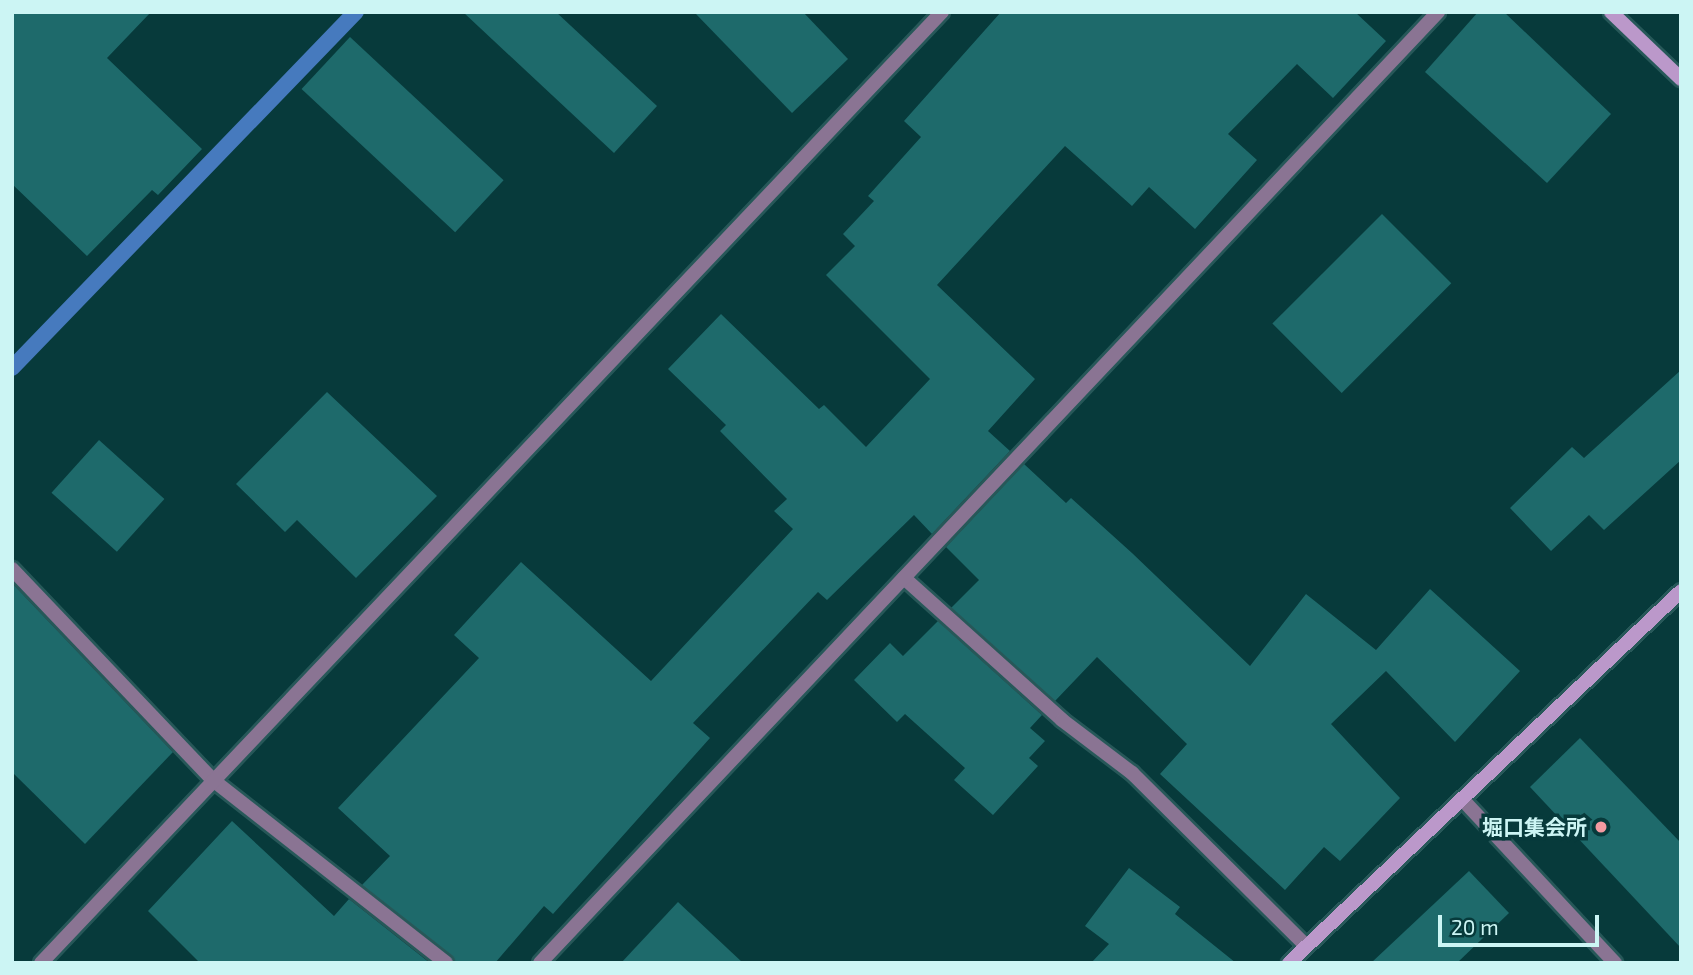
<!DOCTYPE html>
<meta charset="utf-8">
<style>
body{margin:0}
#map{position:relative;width:1693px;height:975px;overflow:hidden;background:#073a3b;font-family:"Exo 2","Noto Sans JP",sans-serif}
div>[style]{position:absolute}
.stream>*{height:16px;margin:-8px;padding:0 8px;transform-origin:8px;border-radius:8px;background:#467abe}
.building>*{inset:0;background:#1e6a6b;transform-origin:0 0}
.roads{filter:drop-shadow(2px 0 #275859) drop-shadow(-2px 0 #275859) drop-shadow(0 2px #275859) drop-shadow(0 -2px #275859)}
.street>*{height:14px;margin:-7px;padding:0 7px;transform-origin:7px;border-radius:7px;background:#8a7493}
.secondary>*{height:14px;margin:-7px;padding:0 7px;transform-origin:7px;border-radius:7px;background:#bb98ca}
.dots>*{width:19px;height:19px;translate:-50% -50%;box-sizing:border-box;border:4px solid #073a3b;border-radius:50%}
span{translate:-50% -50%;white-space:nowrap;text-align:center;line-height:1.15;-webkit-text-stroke:7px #073a3b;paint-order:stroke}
.poi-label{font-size:21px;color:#ccf5f4;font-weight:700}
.right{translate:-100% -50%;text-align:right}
.frame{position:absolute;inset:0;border:14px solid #ccf5f4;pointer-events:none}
.scale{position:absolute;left:1438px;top:915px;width:161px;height:32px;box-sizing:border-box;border:4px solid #ccf5f4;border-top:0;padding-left:9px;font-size:21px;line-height:24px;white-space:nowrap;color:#ccf5f4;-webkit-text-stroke:5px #073a3b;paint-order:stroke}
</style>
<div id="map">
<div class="stream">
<div style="left:12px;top:368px;width:495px;rotate:-46deg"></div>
</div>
<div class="building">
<div style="clip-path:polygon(12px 12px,151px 12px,107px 58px,202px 149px,158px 195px,152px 190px,87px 256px,12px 184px)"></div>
<div style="clip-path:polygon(463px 12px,556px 12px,657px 106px,614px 153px)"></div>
<div style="clip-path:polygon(694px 12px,803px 12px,848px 59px,792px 113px)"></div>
<div style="clip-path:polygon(1001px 12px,1355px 12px,1386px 41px,1333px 98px,1297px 64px,1228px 134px,1257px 160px,1195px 229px,1149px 187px,1132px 206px,1065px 146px,937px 285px,1035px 379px,988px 431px,1010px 451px,932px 534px,914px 515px,827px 600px,818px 592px,693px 723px,710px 738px,553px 914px,544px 906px,495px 963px,455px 963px,362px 885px,390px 856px,338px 808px,479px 658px,454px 635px,521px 562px,651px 681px,793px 529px,774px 511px,787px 499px,720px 431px,726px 425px,668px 369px,721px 314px,819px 409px,824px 405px,866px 447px,930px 379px,826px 275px,855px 246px,843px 234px,874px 201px,868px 196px,921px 137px,904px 121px)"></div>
<div style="clip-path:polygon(1478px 12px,1504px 12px,1611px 114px,1547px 183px,1425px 72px)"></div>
<div style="left:350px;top:37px;width:210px;height:71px;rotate:43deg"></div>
<div style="left:1382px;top:214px;width:98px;height:155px;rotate:45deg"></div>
<div style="clip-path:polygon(1681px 370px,1681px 460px,1604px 530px,1589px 515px,1551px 551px,1510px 508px,1572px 447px,1584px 458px)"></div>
<div style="clip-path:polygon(327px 392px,437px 496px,356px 578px,297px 520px,285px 532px,236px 484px)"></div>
<div style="left:99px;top:440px;width:88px;height:71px;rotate:42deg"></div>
<div style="clip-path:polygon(1024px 464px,1066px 503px,1071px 498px,1132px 553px,1250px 666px,1306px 594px,1376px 650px,1430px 589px,1520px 671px,1455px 742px,1386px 671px,1331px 724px,1400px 798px,1340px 861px,1324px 847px,1285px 890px,1160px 774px,1187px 744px,1097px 657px,1055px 701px,951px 608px,979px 580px,946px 547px)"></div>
<div style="clip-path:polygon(12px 583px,173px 752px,85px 844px,12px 772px)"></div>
<div style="clip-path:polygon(938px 621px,1042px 715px,1030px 728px,1045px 741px,1029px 758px,1038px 766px,993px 815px,954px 780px,965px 768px,905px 714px,897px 722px,854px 680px,890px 643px,903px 656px)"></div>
<div style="clip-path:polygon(1580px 738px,1681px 843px,1681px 948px,1530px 787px)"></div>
<div style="clip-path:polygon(232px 821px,334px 916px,349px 899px,430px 963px,200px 963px,148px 911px)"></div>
<div style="clip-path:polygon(1129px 868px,1180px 907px,1175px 914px,1236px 963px,1091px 963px,1109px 944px,1085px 926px)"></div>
<div style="clip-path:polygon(1469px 871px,1509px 913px,1457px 963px,1371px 963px)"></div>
<div style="clip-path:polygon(678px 902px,743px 963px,621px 963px)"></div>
</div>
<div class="roads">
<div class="street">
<div style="left:12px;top:569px;width:291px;rotate:46.4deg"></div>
<div style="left:213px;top:780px;width:296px;rotate:38.1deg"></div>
<div style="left:904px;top:578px;width:212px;rotate:41.9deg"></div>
<div style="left:1062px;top:720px;width:88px;rotate:37.1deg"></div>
<div style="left:1132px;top:773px;width:245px;rotate:44.8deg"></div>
<div style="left:1463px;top:800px;width:223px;rotate:47deg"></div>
<div style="left:41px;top:963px;width:1310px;rotate:-46.55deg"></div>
<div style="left:540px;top:963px;width:1308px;rotate:-46.64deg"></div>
</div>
<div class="secondary">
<div style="left:1611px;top:12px;width:97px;rotate:43.7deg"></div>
<div style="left:1289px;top:963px;width:540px;rotate:-43.5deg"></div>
</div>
</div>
<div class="dots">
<div style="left:1601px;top:827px;background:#f49aa1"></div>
</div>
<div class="poi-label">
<span class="right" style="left:1587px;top:827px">堀口集会所</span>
</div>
<div class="frame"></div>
<div class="scale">20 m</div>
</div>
